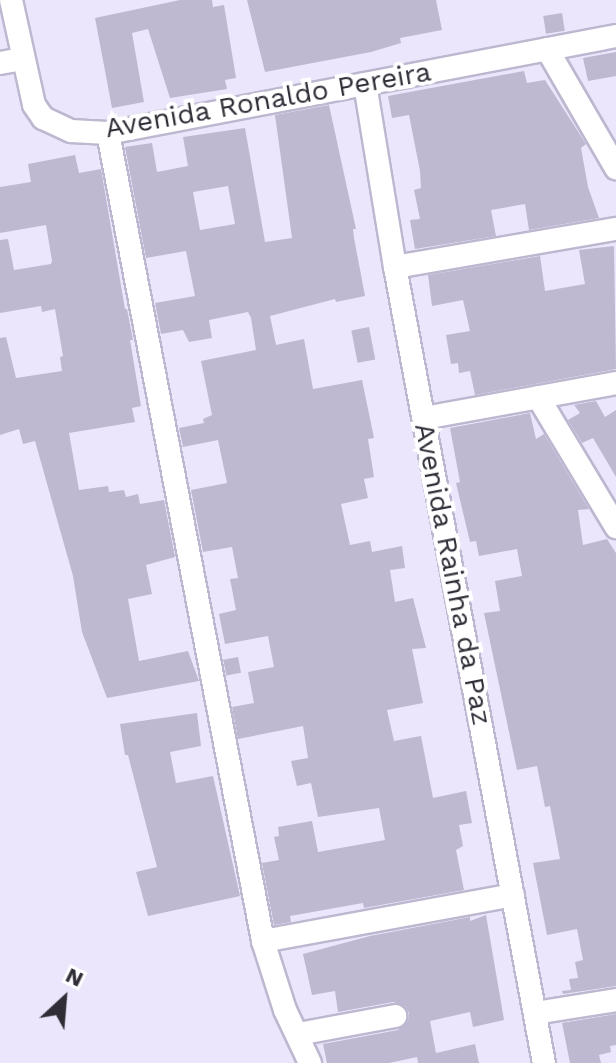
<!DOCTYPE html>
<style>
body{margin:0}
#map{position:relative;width:616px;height:1063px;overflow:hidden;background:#ebe6fb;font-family:"Work Sans",sans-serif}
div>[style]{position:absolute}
.building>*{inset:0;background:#beb8d1;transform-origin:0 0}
.roads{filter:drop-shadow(2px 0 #bdb7d0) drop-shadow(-2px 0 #bdb7d0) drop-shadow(0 2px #bdb7d0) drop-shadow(0 -2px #bdb7d0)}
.minor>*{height:22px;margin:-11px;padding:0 11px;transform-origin:11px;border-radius:11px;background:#fff}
span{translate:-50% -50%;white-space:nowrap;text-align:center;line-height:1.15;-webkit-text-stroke:8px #fff;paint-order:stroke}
.street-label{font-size:28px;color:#302d37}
.north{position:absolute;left:24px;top:959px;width:80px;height:80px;-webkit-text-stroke:6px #fff;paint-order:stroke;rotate:26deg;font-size:22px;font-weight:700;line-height:32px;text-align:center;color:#302d37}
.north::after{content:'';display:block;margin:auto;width:28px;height:36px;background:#302d37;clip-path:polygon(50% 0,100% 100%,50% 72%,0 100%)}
</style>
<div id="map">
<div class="building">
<div style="clip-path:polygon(180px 0,212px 0,213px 7px,224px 5px,236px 78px,225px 80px,227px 89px,170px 98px,148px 29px,132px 33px,144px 102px,112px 108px,95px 18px)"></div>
<div style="clip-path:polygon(247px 0,436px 0,442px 30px,400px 38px,401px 43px,371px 52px,265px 72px)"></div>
<div style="left:562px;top:13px;width:18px;height:19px;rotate:81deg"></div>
<div style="clip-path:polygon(616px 52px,616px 76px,588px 81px,583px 58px)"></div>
<div style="clip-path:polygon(524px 71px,527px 83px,545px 80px,586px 144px,581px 148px,588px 187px,599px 218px,529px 230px,525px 204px,491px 210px,496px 236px,415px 249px,410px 220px,420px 219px,414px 190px,421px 188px,420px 171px,409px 115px,392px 118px,388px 96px)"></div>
<div style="clip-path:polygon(evenodd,329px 105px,356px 229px,353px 229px,354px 238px,365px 296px,336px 302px,335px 299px,270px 316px,276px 345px,304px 339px,313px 389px,362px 380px,374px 438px,368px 439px,374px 477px,364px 479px,368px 498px,341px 504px,350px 545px,370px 541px,372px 552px,402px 546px,405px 568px,390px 570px,395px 602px,413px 598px,426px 648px,412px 649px,423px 703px,387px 710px,394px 741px,421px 736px,433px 798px,466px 791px,472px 823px,459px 825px,463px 846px,456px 850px,464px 890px,364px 908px,363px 903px,290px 916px,291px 922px,274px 925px,262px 863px,279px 860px,274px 837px,279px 836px,278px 827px,312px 821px,318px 852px,385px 840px,379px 808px,318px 817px,311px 783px,297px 786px,291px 761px,308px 758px,303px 726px,238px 739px,232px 707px,254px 703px,248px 672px,274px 667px,268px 636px,225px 644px,219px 614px,236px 610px,230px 579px,238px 578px,232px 547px,203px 552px,191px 490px,227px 483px,218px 440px,183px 447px,179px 428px,204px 423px,203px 419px,212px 415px,201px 361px,256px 350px,251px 318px,248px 312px,209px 320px,212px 338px,189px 342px,183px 330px,161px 334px,155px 303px,195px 296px,186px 251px,146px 258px,125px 147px,152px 143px,157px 172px,188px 166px,183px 137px,245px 128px,265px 242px,292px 238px,275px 115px,329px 105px,228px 186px,235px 224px,200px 230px,193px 192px,228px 186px)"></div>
<div style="clip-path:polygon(75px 155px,79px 173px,101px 169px,125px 309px,127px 309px,133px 340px,130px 340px,141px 406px,132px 408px,135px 422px,69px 433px,79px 490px,108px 486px,109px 492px,124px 490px,126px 497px,138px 494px,140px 504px,164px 500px,175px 557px,146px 565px,152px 594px,128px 599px,139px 661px,188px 651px,199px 681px,107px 698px,82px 632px,73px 576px,35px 441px,23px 444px,19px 429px,0 435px,0 338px,6px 337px,16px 378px,62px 371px,60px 357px,63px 356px,55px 309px,42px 312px,41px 306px,0 313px,0 240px,8px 239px,14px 270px,51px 264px,52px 261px,46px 225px,0 233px,0 187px,31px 182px,28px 164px)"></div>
<div style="clip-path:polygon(614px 246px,616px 369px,475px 395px,470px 371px,459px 373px,458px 363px,451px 364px,446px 335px,470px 331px,463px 300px,432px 306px,428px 275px,540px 256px,545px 291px,585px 284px,579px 250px)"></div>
<div style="left:369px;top:327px;width:33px;height:18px;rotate:79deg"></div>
<div style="clip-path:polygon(596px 401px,605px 417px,616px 410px,616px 477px,593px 438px,582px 443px,568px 420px,580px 413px,574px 405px)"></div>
<div style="clip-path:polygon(530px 413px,536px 439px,544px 434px,589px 509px,578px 510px,583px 545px,607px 539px,616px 553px,616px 986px,563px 994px,562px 991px,571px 990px,569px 979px,578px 978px,575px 962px,583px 960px,577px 929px,547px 935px,533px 863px,560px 859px,550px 806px,545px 807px,537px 766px,517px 770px,484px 613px,500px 611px,495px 581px,522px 576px,517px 549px,479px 556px,476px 541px,470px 542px,456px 483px,460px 482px,450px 428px)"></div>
<div style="left:238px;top:657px;width:16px;height:15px;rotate:79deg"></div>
<div style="clip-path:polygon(197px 713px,201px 746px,170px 752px,176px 783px,213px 776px,240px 896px,148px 916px,136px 872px,157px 867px,128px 755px,125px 755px,120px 724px)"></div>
<div style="clip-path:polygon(486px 915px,504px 1020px,473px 1027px,470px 1012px,430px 1021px,436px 1053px,475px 1044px,479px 1063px,418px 1063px,417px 1057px,389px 1063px,327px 1063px,323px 1044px,398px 1030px,408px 1021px,409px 1013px,405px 1006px,393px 1002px,338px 1012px,335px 991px,312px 995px,303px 954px,370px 936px,470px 917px,470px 921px)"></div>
<div style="clip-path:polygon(616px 1014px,616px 1045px,610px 1046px,611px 1052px,599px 1055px,601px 1063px,570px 1063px,562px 1023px)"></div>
</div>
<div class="roads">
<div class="minor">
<div style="left:11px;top:0;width:107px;rotate:77.6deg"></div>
<div style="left:34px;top:105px;width:16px;rotate:55deg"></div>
<div style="left:43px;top:118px;width:31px;rotate:25deg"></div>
<div style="left:71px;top:131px;width:37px;rotate:3deg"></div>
<div style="left:108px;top:133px;width:517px;rotate:-10.81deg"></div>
<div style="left:547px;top:49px;width:138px;rotate:59.9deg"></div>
<div style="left:0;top:63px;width:22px;rotate:-10deg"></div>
<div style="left:365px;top:84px;width:185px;rotate:80.7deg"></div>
<div style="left:395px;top:267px;width:810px;rotate:79.4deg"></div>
<div style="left:108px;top:133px;width:823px;rotate:79.14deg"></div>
<div style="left:263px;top:941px;width:72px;rotate:72.3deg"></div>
<div style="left:285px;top:1010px;width:59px;rotate:64.7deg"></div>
<div style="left:395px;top:267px;width:224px;rotate:-9.8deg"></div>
<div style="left:538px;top:397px;width:152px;rotate:59deg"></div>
<div style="left:424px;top:418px;width:195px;rotate:-10.3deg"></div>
<div style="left:263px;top:941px;width:254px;rotate:-10.4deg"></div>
<div style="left:535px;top:1013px;width:82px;rotate:-9.1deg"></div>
<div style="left:298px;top:1034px;width:99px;rotate:-10.5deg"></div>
</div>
</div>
<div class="street-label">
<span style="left:268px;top:100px;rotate:-10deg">Avenida Ronaldo Pereira</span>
<span style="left:453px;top:574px;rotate:79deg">Avenida Rainha da Paz</span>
</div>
<div class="north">N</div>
</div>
